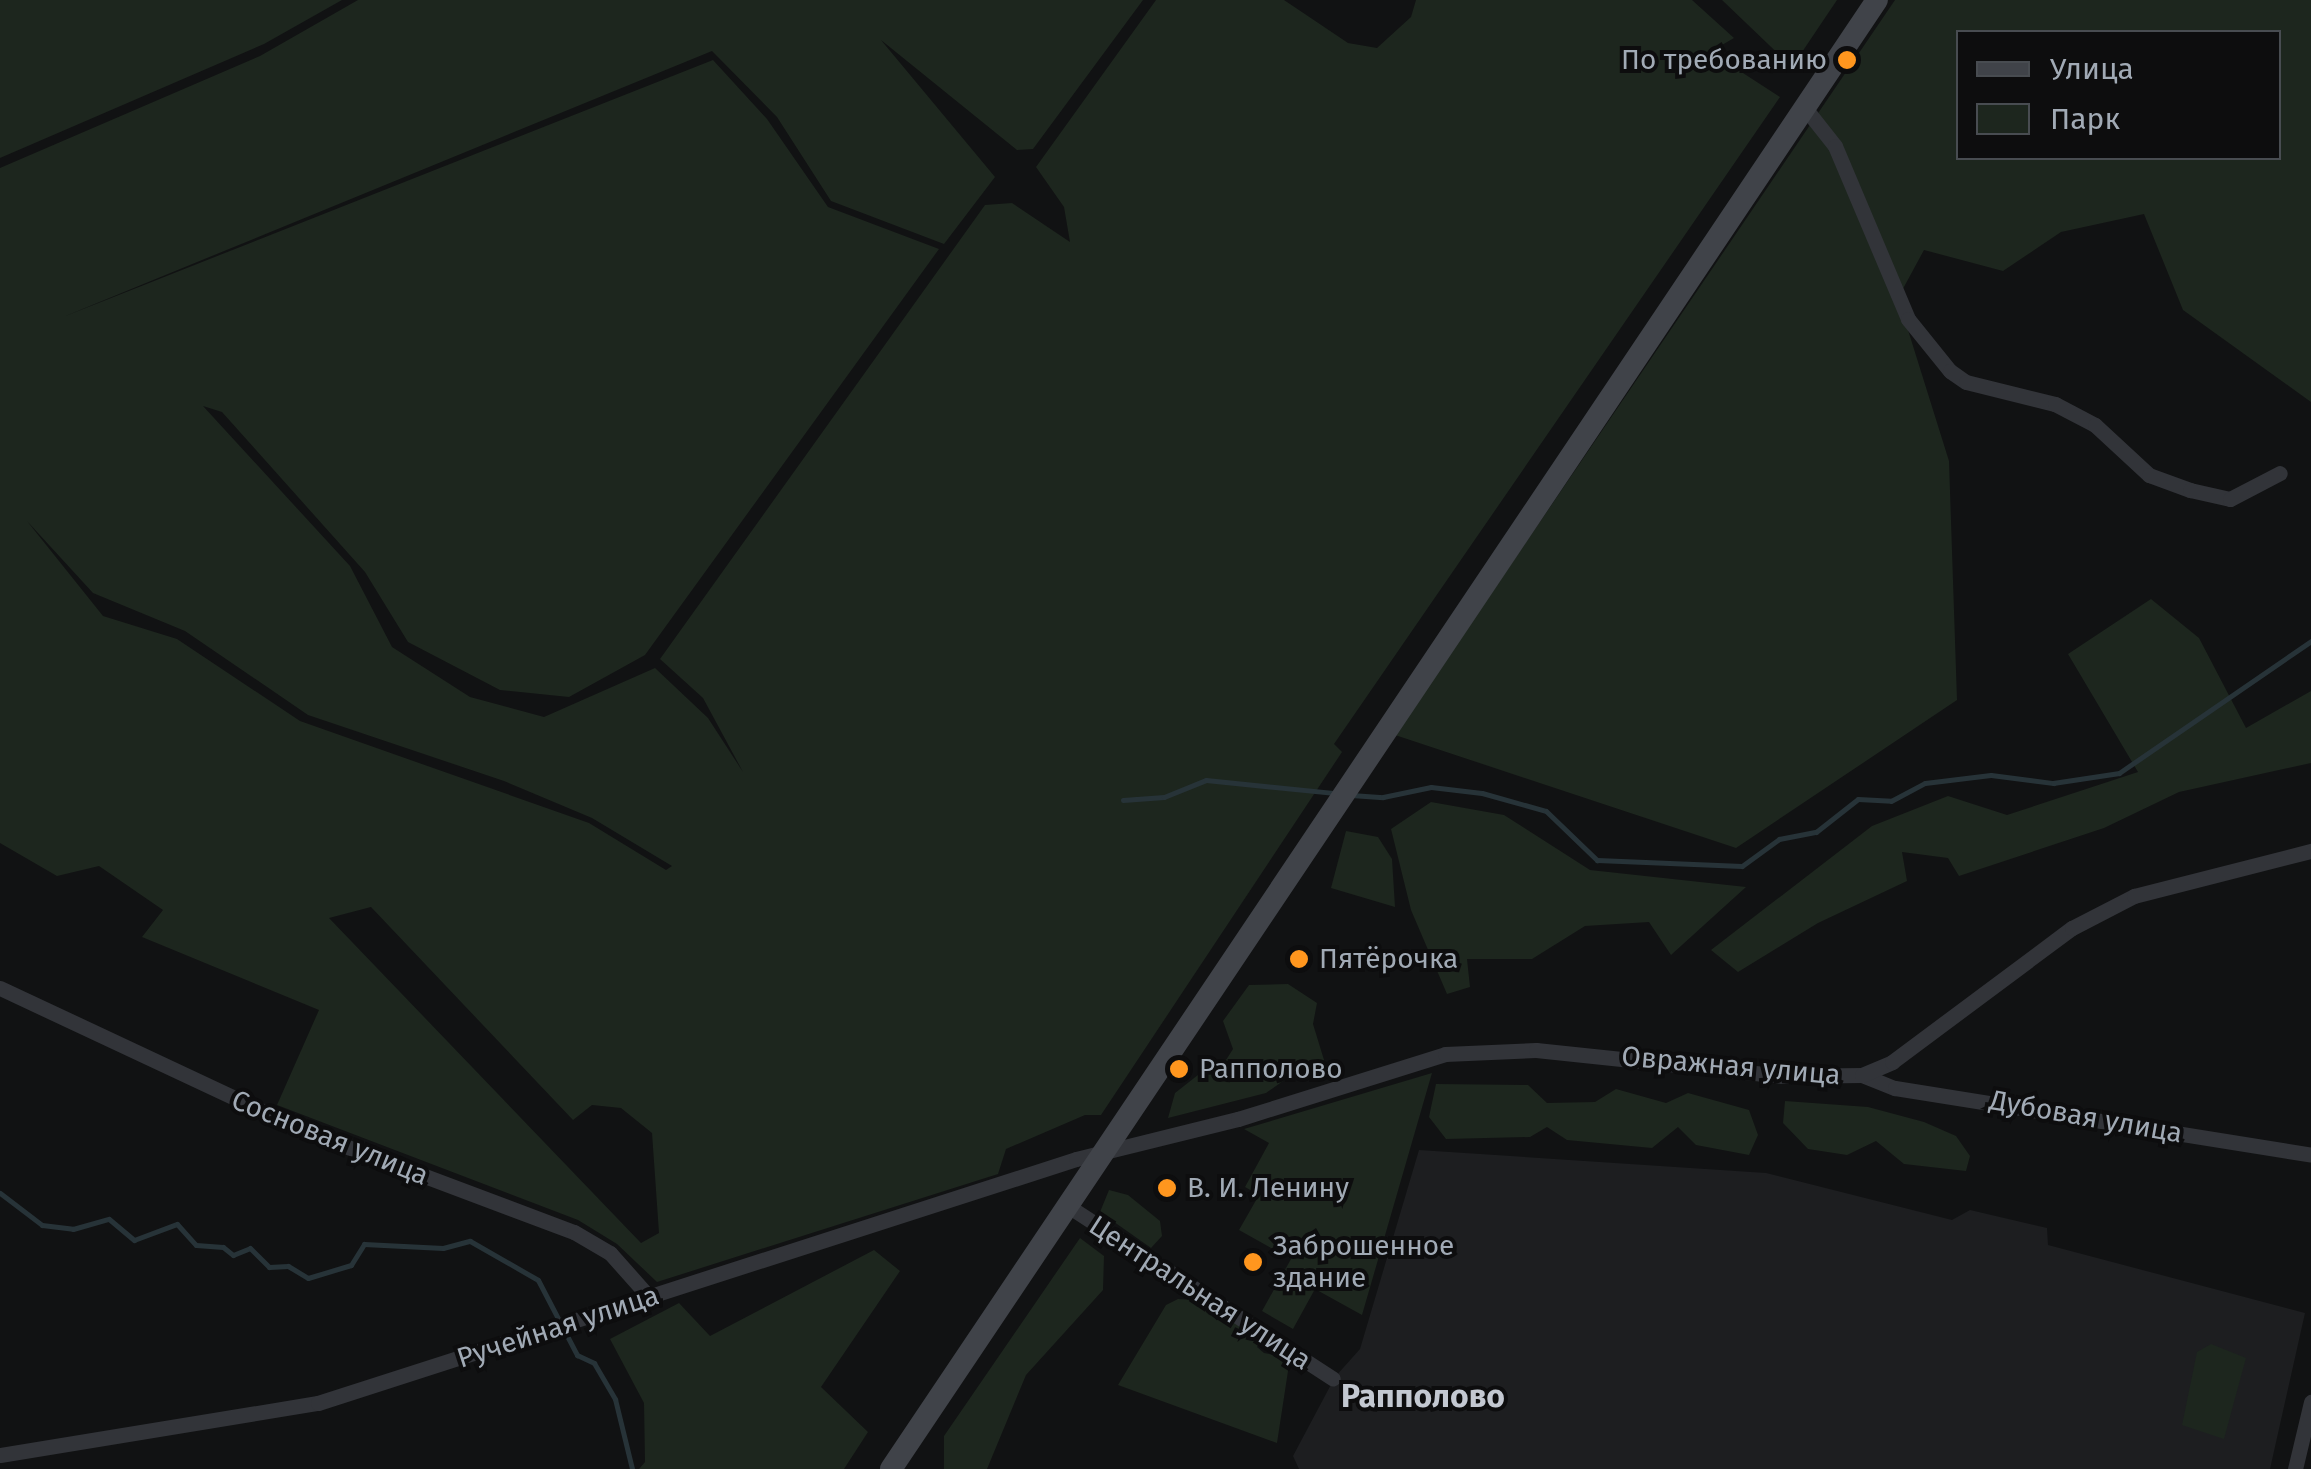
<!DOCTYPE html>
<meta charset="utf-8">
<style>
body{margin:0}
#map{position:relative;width:2311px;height:1469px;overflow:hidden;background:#111213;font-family:"Fira Sans",sans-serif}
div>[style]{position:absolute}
.built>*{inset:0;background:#1d1e20}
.green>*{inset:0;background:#1d261e}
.stream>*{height:5px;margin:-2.5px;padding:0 2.5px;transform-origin:2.5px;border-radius:2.5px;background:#273338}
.street>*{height:15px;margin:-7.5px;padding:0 7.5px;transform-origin:7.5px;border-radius:7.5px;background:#323439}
.secondary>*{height:22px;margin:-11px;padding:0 11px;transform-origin:11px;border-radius:11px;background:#404349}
.dots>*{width:28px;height:28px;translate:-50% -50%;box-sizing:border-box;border:5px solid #0d0d0e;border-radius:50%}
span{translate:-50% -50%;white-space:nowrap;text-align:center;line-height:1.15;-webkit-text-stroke:8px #0d0d0e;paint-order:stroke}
.poi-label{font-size:28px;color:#a1aab5}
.right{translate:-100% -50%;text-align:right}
.left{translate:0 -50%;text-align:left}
.street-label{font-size:28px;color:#a1aab5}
.quarter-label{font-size:32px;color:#c3c8d1;font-weight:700}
.legend{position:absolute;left:1956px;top:30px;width:325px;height:130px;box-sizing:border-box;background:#0d0d0e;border:2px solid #484c51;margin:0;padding:12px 18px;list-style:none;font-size:30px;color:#a1aab5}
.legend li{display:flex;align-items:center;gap:20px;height:50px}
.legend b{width:50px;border:2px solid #484c51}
</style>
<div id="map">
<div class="built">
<div style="clip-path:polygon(1419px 1150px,1766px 1173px,1952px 1220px,1970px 1210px,2047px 1228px,2048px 1245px,2305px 1313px,2270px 1469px,1299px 1469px,1293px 1456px,1335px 1377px,1360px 1349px)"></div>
</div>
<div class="green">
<div style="clip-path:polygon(0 0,342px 0,264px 44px,0 158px)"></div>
<div style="clip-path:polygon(evenodd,358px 0,1143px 0,1033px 149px,1017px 150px,881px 40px,995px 177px,944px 244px,831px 201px,777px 117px,712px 51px,63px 317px,713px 60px,767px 119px,828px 207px,939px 249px,645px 655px,569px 697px,500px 690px,408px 642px,365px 572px,222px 412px,203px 406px,350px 566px,392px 647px,470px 697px,544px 717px,655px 668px,708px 718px,743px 772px,703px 698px,660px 659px,985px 205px,1012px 203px,1070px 242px,1064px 207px,1036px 167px,1156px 0,1284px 0,1348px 43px,1377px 48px,1411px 17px,1416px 0,1692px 0,1734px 38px,1698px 59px,1726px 62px,1780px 97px,1334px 744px,1342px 752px,1101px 1115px,1085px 1115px,1006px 1149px,998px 1174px,657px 1282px,617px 1244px,578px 1220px,277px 1105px,319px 1010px,142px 937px,163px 910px,99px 866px,57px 876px,0 843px,0 168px,260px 56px,358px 0,27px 521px,93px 593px,185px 631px,308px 715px,504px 781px,592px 818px,672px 866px,666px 870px,589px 823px,300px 721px,177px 639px,103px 616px,27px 521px,358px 0,371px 907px,573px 1120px,592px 1105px,621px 1108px,652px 1133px,659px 1233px,641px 1243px,329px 918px,371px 907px)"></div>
<div style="clip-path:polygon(1722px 0,1837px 0,1792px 67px)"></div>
<div style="clip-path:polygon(evenodd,1895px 0,2311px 0,2311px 402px,2183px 310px,2144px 214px,2061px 232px,2003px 271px,1924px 250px,1898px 298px,1949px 461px,1957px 700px,1736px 848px,1395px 735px,1895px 0,1958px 32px,2278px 32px,2278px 158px,1958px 158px,1958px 32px)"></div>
<div style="clip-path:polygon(2151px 599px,2199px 638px,2246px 728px,2311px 691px,2311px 763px,2179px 792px,2104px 828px,1959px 876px,1948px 858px,1902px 852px,1907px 881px,1818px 923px,1738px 972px,1711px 950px,1872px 826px,1948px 796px,2007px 815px,2138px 772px,2068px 654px)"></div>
<div style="clip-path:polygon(1431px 802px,1504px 815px,1590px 870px,1746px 887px,1671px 955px,1649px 922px,1585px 926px,1532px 959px,1467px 959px,1470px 987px,1447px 994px,1411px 910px,1391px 829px)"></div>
<div style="clip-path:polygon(1346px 831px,1378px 837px,1392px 859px,1395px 907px,1331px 888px)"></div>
<div style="clip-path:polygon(1288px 984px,1317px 1003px,1313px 1024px,1328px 1073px,1293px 1074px,1266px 1093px,1168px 1118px,1175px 1093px,1203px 1071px,1219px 1071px,1233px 1049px,1223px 1021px,1249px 985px)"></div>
<div style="clip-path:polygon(1432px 1073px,1362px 1315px,1315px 1289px,1293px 1329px,1262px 1311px,1291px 1259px,1239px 1230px,1259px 1195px,1245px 1187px,1269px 1143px,1244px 1129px)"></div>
<div style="clip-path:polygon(1436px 1084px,1528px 1085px,1547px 1103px,1595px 1102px,1616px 1089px,1666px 1103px,1688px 1093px,1749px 1110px,1758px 1135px,1749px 1155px,1696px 1145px,1678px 1127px,1652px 1148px,1567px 1140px,1547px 1127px,1530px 1137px,1446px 1139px,1429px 1117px)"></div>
<div style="clip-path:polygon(1785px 1101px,1868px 1107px,1924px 1122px,1956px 1136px,1970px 1156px,1966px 1171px,1904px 1164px,1876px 1141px,1847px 1155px,1808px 1149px,1783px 1123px)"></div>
<div style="clip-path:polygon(1109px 1190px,1128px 1195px,1160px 1221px,1162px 1236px,1151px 1248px,1100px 1212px)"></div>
<div style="clip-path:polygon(1080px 1238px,1104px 1256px,1103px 1290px,1026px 1375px,987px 1469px,944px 1469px,944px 1436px)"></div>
<div style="clip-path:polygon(874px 1250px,900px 1271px,821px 1387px,868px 1432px,844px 1469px,639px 1469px,645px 1462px,644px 1403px,610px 1339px,679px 1303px,710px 1336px)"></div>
<div style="clip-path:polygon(1178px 1299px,1195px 1300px,1262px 1339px,1257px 1347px,1264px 1353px,1290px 1358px,1277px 1443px,1118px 1385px,1166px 1305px)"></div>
<div style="clip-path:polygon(2211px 1344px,2246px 1358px,2224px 1439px,2182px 1425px,2197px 1352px)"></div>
</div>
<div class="stream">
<div style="left:1351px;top:795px;width:32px;rotate:4deg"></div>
<div style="left:1383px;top:797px;width:49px;rotate:-11.8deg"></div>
<div style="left:1431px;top:787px;width:51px;rotate:6.7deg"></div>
<div style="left:1482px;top:793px;width:66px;rotate:15.7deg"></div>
<div style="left:1546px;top:811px;width:71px;rotate:43.9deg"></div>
<div style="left:1597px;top:860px;width:145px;rotate:2.4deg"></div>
<div style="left:1742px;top:866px;width:46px;rotate:-36.1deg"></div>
<div style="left:1779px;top:839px;width:38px;rotate:-11deg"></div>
<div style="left:1816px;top:832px;width:53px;rotate:-38.2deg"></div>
<div style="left:1858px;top:799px;width:33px;rotate:3deg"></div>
<div style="left:1891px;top:801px;width:38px;rotate:-28deg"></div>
<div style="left:1925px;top:783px;width:66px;rotate:-6.9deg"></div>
<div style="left:1991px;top:775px;width:63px;rotate:7.4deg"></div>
<div style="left:2053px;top:783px;width:67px;rotate:-8.6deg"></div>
<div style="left:2119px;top:773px;width:233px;rotate:-34.5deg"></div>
<div style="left:1123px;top:800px;width:41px;rotate:-4.2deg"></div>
<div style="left:1164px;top:797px;width:45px;rotate:-22deg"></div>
<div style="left:1206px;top:780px;width:130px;rotate:5.8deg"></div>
<div style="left:0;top:1193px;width:53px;rotate:37.3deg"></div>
<div style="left:42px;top:1225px;width:31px;rotate:7deg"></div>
<div style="left:73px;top:1229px;width:37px;rotate:-16deg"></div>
<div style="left:109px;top:1219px;width:33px;rotate:40deg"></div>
<div style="left:134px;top:1240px;width:46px;rotate:-20.4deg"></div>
<div style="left:177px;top:1224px;width:28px;rotate:48deg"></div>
<div style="left:196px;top:1245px;width:27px;rotate:4deg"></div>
<div style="left:223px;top:1247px;width:13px;rotate:39deg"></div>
<div style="left:233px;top:1255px;width:18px;rotate:-22deg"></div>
<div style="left:250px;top:1248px;width:27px;rotate:45deg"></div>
<div style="left:269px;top:1267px;width:19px;rotate:-3deg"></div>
<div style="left:288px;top:1266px;width:23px;rotate:31deg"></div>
<div style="left:308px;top:1278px;width:45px;rotate:-16.8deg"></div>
<div style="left:351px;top:1265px;width:25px;rotate:-58deg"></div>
<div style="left:364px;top:1244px;width:79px;rotate:2.9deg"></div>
<div style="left:443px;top:1248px;width:28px;rotate:-15deg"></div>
<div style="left:470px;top:1241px;width:78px;rotate:29.8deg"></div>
<div style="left:538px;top:1280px;width:85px;rotate:62.5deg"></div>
<div style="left:577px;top:1355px;width:19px;rotate:25deg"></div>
<div style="left:594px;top:1363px;width:42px;rotate:59.7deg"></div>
<div style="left:615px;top:1399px;width:72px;rotate:76.3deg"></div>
</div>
<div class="street">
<div style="left:1805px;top:108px;width:48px;rotate:51.7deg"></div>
<div style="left:1835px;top:146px;width:188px;rotate:67.1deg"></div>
<div style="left:1908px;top:319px;width:67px;rotate:51.1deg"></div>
<div style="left:1950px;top:371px;width:19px;rotate:35deg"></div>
<div style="left:1966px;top:382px;width:92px;rotate:13.9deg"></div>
<div style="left:2055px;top:404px;width:45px;rotate:27.7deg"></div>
<div style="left:2095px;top:425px;width:74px;rotate:42.8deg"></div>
<div style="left:2149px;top:475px;width:44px;rotate:20.1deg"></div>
<div style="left:2190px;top:490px;width:41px;rotate:12.7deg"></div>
<div style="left:2230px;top:499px;width:56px;rotate:-27.5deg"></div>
<div style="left:0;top:988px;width:337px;rotate:25.1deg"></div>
<div style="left:305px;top:1131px;width:287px;rotate:20.6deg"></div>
<div style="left:574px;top:1232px;width:42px;rotate:30.3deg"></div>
<div style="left:610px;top:1253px;width:60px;rotate:48.4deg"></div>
<div style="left:1862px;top:1075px;width:35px;rotate:22deg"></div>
<div style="left:1895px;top:1088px;width:421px;rotate:9.1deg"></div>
<div style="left:1068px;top:1206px;width:316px;rotate:33.1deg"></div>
<div style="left:0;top:1455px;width:322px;rotate:-9.3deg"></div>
<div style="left:318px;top:1403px;width:796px;rotate:-17.84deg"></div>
<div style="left:1076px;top:1159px;width:167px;rotate:-13.9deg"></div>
<div style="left:1238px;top:1119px;width:217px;rotate:-17.4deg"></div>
<div style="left:1445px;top:1054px;width:91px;rotate:-2.5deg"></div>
<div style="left:1536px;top:1050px;width:247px;rotate:6deg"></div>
<div style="left:1782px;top:1076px;width:80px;rotate:-0.7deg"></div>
<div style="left:1862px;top:1075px;width:33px;rotate:-23deg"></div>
<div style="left:1892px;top:1062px;width:224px;rotate:-36.7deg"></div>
<div style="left:2072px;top:928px;width:70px;rotate:-27.3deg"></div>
<div style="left:2134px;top:896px;width:183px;rotate:-14.3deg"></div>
<div style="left:2295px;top:1469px;width:69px;rotate:-76.6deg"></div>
</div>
<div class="secondary">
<div style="left:891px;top:1469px;width:1769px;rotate:-56.13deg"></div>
</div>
<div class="dots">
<div style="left:1847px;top:60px;background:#ff961e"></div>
<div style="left:1299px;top:959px;background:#ff961e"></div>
<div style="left:1179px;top:1069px;background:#ff961e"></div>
<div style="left:1167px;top:1188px;background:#ff961e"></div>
<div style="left:1253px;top:1262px;background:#ff961e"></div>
</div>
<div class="poi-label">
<span class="right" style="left:1827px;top:60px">По требованию</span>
<span class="left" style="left:1319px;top:959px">Пятёрочка</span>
<span class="left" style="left:1199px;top:1069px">Рапполово</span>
<span class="left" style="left:1187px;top:1188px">В. И. Ленину</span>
<span class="left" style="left:1273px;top:1262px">Заброшенное<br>здание</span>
</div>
<div class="street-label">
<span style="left:1731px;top:1066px;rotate:5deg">Овражная улица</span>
<span style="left:2086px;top:1117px;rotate:10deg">Дубовая улица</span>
<span style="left:330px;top:1138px;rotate:22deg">Сосновая улица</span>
<span style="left:1200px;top:1293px;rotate:33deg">Центральная улица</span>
<span style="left:558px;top:1327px;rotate:-18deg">Ручейная улица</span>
</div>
<div class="quarter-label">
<span style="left:1423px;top:1396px">Рапполово</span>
</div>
<ul class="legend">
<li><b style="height:12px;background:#404349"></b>Улица</li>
<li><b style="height:28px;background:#1d261e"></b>Парк</li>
</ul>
</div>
